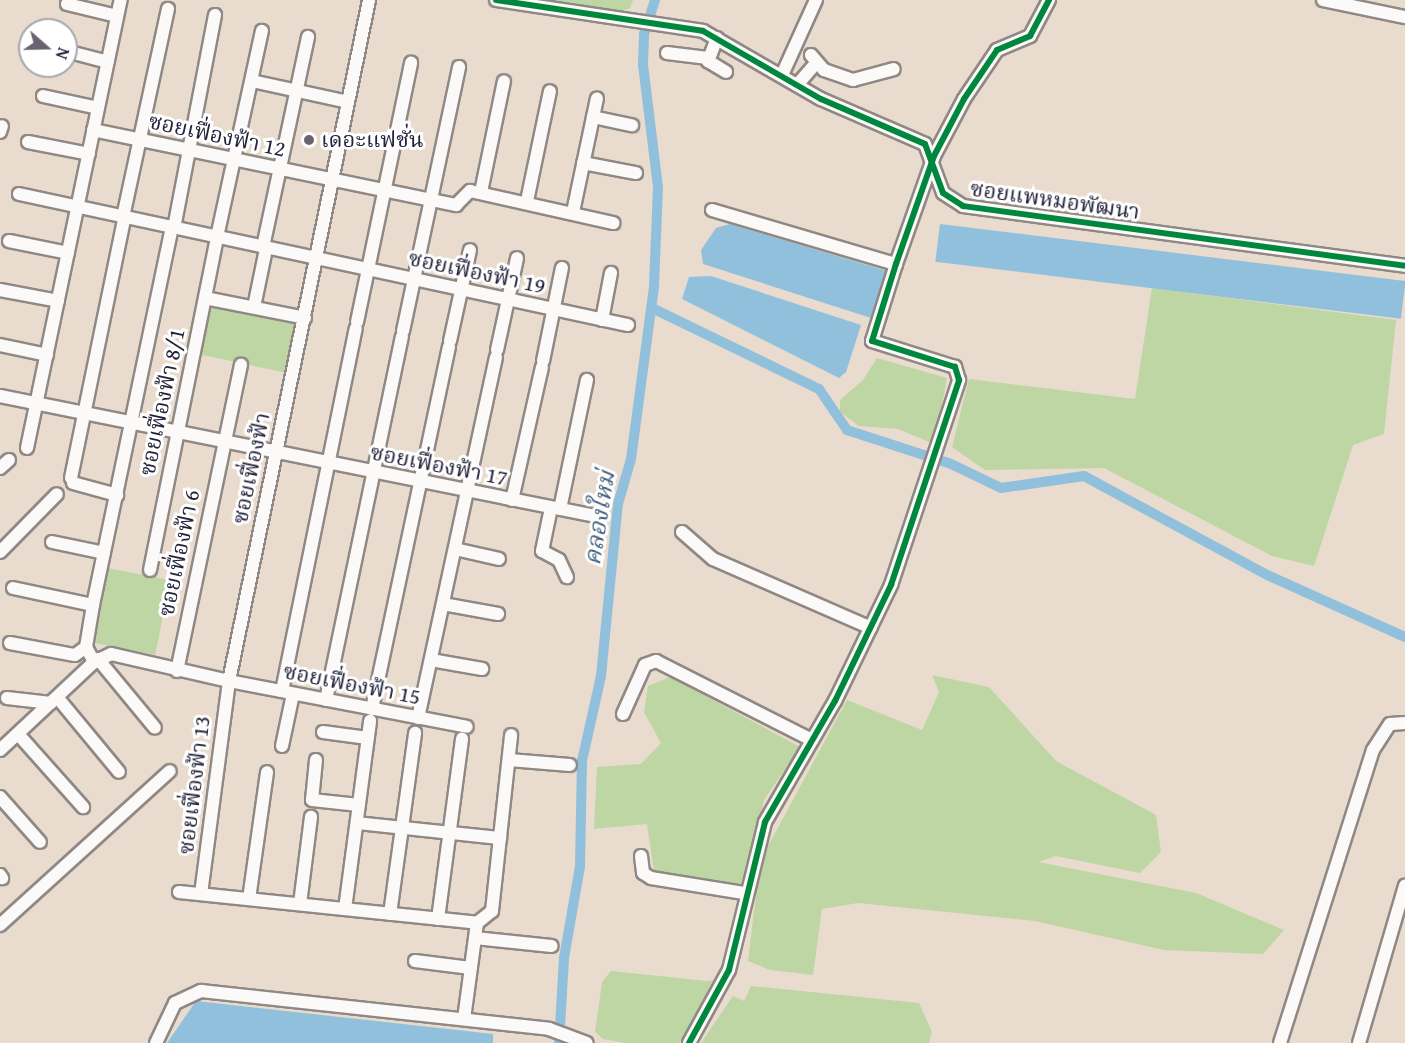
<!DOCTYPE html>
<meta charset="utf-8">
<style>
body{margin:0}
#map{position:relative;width:1405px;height:1043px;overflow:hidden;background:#e9dbcd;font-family:"Gentium Book Plus","Noto Serif Thai",serif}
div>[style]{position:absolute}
.green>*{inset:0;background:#bed6a4;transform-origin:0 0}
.water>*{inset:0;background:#91c0dc;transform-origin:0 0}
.canal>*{height:10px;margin:-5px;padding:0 5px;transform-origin:5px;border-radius:5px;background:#91c0dc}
.roads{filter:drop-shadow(2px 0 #8f8884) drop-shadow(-2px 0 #8f8884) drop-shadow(0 2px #8f8884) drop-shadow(0 -2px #8f8884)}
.minor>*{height:12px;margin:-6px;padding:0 6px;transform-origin:6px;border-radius:6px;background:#fcfaf8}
.cycleway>*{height:6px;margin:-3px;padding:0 3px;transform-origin:3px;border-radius:3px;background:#00873e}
.dots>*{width:16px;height:16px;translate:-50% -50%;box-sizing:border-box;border:3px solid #fff;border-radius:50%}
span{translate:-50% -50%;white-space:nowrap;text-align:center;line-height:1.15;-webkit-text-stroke:6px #fff;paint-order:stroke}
.street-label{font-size:22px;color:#22223b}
.poi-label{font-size:22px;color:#22223b}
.left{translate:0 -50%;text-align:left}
.water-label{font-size:24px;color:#3f5d7e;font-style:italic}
.north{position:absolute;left:18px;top:18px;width:60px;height:60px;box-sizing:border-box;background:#fff;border:2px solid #a7a7b1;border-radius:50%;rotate:110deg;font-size:16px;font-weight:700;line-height:24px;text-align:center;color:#22223b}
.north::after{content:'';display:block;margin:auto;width:21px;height:27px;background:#68636e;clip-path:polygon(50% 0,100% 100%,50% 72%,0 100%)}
</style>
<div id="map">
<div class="green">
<div style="clip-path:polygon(538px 0,633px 0,630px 8px,614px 14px)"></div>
<div style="clip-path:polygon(1152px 288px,1396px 320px,1384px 434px,1353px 445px,1314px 566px,1272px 556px,1104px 468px,985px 470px,952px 447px,969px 379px,1135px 399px)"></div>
<div style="left:208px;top:305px;width:90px;height:50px;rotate:12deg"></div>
<div style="clip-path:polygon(877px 358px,947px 378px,934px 444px,898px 429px,859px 426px,840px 412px,840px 400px,863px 380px)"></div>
<div style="left:107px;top:568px;width:64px;height:76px;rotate:11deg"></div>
<div style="clip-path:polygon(932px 675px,989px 687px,1056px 761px,1156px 815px,1161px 852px,1140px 873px,1056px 856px,1038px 862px,1196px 893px,1284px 930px,1263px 954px,1164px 950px,1035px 921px,858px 903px,822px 909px,813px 975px,770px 970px,748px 961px,758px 878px,768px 846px,847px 700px,922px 730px,939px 692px)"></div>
<div style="clip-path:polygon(670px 677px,800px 747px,764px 800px,746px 884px,705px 887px,654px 872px,647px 824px,594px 829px,597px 767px,641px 764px,661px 743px,644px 712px,648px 686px)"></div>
<div style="clip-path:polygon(611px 971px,707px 981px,713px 980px,680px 1043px,625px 1043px,603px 1039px,595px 1032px,602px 982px)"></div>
<div style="clip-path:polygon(751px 986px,919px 1003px,932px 1032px,929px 1043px,701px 1043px,733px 996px,744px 1001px)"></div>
</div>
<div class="water">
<div style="clip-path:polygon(730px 224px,887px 271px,871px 318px,703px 264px,701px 250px,716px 228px)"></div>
<div style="left:940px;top:224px;width:469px;height:38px;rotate:7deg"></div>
<div style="clip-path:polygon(711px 276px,861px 325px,846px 372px,839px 378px,682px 299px,689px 277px)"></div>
<div style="clip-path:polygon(196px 1001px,493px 1034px,493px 1043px,167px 1043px)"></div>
</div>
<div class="canal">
<div style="left:652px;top:308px;width:186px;rotate:25.9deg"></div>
<div style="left:819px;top:389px;width:50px;rotate:55.7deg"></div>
<div style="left:847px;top:430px;width:109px;rotate:18.1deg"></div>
<div style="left:951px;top:464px;width:55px;rotate:25.6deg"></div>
<div style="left:1001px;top:488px;width:84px;rotate:-8.2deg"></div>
<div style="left:1084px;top:476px;width:208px;rotate:28.4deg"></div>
<div style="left:1267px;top:575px;width:151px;rotate:24.2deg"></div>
<div style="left:559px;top:1043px;width:85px;rotate:-86.6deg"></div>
<div style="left:564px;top:958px;width:93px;rotate:-80.1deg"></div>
<div style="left:580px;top:866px;width:105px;rotate:-88.9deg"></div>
<div style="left:582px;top:761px;width:87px;rotate:-77.4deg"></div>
<div style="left:601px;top:676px;width:173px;rotate:-84.4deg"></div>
<div style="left:618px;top:504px;width:47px;rotate:-73.9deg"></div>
<div style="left:631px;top:459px;width:175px;rotate:-82.4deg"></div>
<div style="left:654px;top:286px;width:99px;rotate:-87.7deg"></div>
<div style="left:658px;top:187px;width:123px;rotate:-97deg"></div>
<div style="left:643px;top:65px;width:31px;rotate:-88deg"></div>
<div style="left:644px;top:34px;width:36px;rotate:-72deg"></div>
</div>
<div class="roads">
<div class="minor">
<div style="left:496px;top:0;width:209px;rotate:8.5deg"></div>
<div style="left:703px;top:31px;width:136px;rotate:30deg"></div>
<div style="left:821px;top:99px;width:113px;rotate:23.4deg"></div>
<div style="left:925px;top:144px;width:52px;rotate:69.8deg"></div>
<div style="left:943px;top:193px;width:24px;rotate:33deg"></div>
<div style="left:963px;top:206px;width:446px;rotate:7.7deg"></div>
<div style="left:1323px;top:0;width:84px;rotate:11.7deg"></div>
<div style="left:67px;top:4px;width:51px;rotate:13.5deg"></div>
<div style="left:717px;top:38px;width:25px;rotate:111deg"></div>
<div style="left:708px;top:61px;width:21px;rotate:31deg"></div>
<div style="left:66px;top:51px;width:43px;rotate:14.7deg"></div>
<div style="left:667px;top:53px;width:41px;rotate:7deg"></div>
<div style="left:811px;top:55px;width:20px;rotate:49deg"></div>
<div style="left:824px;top:70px;width:31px;rotate:19deg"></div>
<div style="left:853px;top:80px;width:42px;rotate:-15deg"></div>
<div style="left:782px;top:75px;width:82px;rotate:-65.6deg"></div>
<div style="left:252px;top:81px;width:98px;rotate:12.3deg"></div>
<div style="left:797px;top:85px;width:28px;rotate:-49deg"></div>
<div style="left:43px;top:96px;width:56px;rotate:12.3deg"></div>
<div style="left:593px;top:117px;width:40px;rotate:12deg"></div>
<div style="left:93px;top:130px;width:371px;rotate:11.7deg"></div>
<div style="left:456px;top:205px;width:20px;rotate:-45deg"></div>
<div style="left:470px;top:191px;width:147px;rotate:12.6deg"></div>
<div style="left:0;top:132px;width:6px;rotate:-72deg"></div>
<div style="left:28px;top:142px;width:62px;rotate:11.1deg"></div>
<div style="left:583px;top:163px;width:54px;rotate:10.7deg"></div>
<div style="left:481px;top:192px;width:113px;rotate:-78.3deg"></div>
<div style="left:19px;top:194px;width:623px;rotate:12.14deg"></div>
<div style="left:527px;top:201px;width:112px;rotate:-78.2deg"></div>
<div style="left:712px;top:210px;width:192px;rotate:16.4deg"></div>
<div style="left:573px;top:212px;width:116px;rotate:-78.1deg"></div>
<div style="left:123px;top:217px;width:213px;rotate:-77.8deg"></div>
<div style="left:174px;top:228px;width:217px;rotate:-79.1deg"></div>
<div style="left:217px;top:237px;width:211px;rotate:-77.7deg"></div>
<div style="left:9px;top:241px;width:60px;rotate:11.5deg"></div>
<div style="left:263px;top:247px;width:215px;rotate:-77.9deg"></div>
<div style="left:0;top:290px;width:59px;rotate:10.7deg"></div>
<div style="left:205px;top:298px;width:102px;rotate:11.3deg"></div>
<div style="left:254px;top:307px;width:54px;rotate:-78.3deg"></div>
<div style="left:602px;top:320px;width:48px;rotate:-79.2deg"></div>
<div style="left:357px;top:322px;width:265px;rotate:-78.2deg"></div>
<div style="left:403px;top:331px;width:270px;rotate:-78deg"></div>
<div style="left:450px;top:341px;width:93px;rotate:-77.6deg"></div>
<div style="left:0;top:345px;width:48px;rotate:12deg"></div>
<div style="left:497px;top:350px;width:94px;rotate:-77.7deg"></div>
<div style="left:543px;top:361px;width:95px;rotate:-78.5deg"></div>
<div style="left:0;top:396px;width:607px;rotate:11.4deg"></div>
<div style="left:27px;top:448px;width:458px;rotate:-78.2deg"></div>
<div style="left:0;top:468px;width:12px;rotate:-42deg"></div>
<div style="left:71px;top:478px;width:264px;rotate:-78.4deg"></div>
<div style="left:73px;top:483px;width:46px;rotate:15.3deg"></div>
<div style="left:512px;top:500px;width:136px;rotate:-77.3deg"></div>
<div style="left:551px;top:508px;width:44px;rotate:101.8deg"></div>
<div style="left:542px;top:551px;width:19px;rotate:28deg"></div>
<div style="left:559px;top:560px;width:19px;rotate:65deg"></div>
<div style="left:560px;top:509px;width:132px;rotate:-78.2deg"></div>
<div style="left:682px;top:532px;width:41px;rotate:41.1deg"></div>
<div style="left:713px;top:559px;width:172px;rotate:23.6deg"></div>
<div style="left:52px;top:542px;width:53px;rotate:11.9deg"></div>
<div style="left:455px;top:549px;width:45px;rotate:12.8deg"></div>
<div style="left:0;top:552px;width:81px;rotate:-45.5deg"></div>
<div style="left:150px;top:570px;width:334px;rotate:-78.6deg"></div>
<div style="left:13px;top:588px;width:82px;rotate:12deg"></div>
<div style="left:443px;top:604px;width:56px;rotate:10.3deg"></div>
<div style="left:10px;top:643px;width:66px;rotate:10.5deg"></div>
<div style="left:75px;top:655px;width:14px;rotate:-36deg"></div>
<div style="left:98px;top:659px;width:89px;rotate:50.4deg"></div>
<div style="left:431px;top:660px;width:52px;rotate:10deg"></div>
<div style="left:94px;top:662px;width:17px;rotate:-118deg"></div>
<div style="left:86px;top:647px;width:43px;rotate:-80.5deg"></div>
<div style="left:93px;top:605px;width:381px;rotate:-78.2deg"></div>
<div style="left:177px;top:671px;width:313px;rotate:-78.2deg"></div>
<div style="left:282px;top:691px;width:370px;rotate:-78.5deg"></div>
<div style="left:57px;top:697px;width:97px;rotate:50.4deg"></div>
<div style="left:7px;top:698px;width:44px;rotate:6.5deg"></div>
<div style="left:326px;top:700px;width:371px;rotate:-78.2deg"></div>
<div style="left:372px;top:709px;width:370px;rotate:-78deg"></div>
<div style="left:623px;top:714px;width:54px;rotate:-65.8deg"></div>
<div style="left:645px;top:665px;width:12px;rotate:-20deg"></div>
<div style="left:656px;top:661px;width:175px;rotate:26.9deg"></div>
<div style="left:418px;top:718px;width:369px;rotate:-77.8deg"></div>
<div style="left:323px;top:732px;width:45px;rotate:7.6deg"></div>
<div style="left:18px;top:734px;width:98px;rotate:48.3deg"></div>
<div style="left:282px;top:746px;width:53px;rotate:-78.1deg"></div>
<div style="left:0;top:750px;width:129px;rotate:-43.1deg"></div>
<div style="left:94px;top:662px;width:19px;rotate:-25deg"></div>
<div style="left:111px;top:654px;width:121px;rotate:12.9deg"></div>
<div style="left:229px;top:681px;width:695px;rotate:-78.38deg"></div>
<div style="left:316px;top:760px;width:40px;rotate:95.7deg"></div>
<div style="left:312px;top:800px;width:47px;rotate:6.1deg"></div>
<div style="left:509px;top:760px;width:61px;rotate:4.7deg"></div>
<div style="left:0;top:797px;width:60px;rotate:48.4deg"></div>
<div style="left:357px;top:823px;width:144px;rotate:6deg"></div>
<div style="left:641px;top:856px;width:17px;rotate:83deg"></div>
<div style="left:643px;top:873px;width:9px;rotate:32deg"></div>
<div style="left:651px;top:878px;width:94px;rotate:9.2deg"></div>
<div style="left:0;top:875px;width:4px;rotate:56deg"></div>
<div style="left:179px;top:892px;width:300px;rotate:5.9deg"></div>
<div style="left:477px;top:923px;width:19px;rotate:-39deg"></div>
<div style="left:492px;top:911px;width:177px;rotate:-83.8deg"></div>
<div style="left:201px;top:894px;width:215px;rotate:-82.5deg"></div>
<div style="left:229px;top:681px;width:242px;rotate:10.9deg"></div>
<div style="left:249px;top:899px;width:128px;rotate:-81.9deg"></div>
<div style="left:300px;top:904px;width:88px;rotate:-82.8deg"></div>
<div style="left:345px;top:909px;width:190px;rotate:-82.4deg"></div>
<div style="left:390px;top:914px;width:183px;rotate:-82.1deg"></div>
<div style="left:438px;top:919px;width:182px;rotate:-82.4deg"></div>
<div style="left:0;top:925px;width:229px;rotate:-42.2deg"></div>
<div style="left:475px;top:938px;width:77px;rotate:5.9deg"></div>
<div style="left:415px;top:961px;width:56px;rotate:7.1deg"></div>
<div style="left:464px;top:1019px;width:97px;rotate:-82.3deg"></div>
<div style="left:156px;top:1043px;width:44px;rotate:-64.6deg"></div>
<div style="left:175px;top:1003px;width:29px;rotate:-25deg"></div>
<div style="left:201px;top:991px;width:350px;rotate:6.2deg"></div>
<div style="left:549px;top:1029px;width:40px;rotate:20.2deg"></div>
<div style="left:689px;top:1043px;width:83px;rotate:-61.3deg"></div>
<div style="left:729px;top:970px;width:152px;rotate:-76.3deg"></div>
<div style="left:765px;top:822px;width:140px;rotate:-60deg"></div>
<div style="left:835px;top:701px;width:129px;rotate:-64.2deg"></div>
<div style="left:891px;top:585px;width:216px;rotate:-71.6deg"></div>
<div style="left:959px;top:380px;width:14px;rotate:-107deg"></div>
<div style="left:955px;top:367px;width:87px;rotate:-162.6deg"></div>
<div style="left:872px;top:341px;width:81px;rotate:-72.7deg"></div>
<div style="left:896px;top:264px;width:114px;rotate:-70.6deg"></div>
<div style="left:934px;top:156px;width:64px;rotate:-62.2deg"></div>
<div style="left:964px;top:99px;width:59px;rotate:-56deg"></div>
<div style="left:997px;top:50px;width:36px;rotate:-23deg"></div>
<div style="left:1030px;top:36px;width:41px;rotate:-62.2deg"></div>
<div style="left:1280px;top:1043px;width:307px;rotate:-72.4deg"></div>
<div style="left:1373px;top:750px;width:31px;rotate:-57deg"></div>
<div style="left:1390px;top:724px;width:15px;rotate:-4deg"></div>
<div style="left:1359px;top:1043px;width:164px;rotate:-73.7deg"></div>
</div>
</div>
<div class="cycleway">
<div style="left:496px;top:0;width:209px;rotate:8.5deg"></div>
<div style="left:703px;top:31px;width:136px;rotate:30deg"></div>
<div style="left:821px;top:99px;width:113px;rotate:23.4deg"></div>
<div style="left:925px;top:144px;width:52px;rotate:69.8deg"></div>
<div style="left:943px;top:193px;width:24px;rotate:33deg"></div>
<div style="left:963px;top:206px;width:446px;rotate:7.7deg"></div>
<div style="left:689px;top:1043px;width:83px;rotate:-61.3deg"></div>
<div style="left:729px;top:970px;width:152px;rotate:-76.3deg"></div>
<div style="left:765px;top:822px;width:140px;rotate:-60deg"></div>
<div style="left:835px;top:701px;width:129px;rotate:-64.2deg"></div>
<div style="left:891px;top:585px;width:216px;rotate:-71.6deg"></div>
<div style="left:959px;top:380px;width:14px;rotate:-107deg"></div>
<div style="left:955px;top:367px;width:87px;rotate:-162.6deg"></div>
<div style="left:872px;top:341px;width:81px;rotate:-72.7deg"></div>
<div style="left:896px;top:264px;width:114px;rotate:-70.6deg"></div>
<div style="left:934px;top:156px;width:64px;rotate:-62.2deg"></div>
<div style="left:964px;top:99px;width:59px;rotate:-56deg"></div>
<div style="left:997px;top:50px;width:36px;rotate:-23deg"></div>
<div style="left:1030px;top:36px;width:41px;rotate:-62.2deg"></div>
</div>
<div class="dots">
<div style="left:309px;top:140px;background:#68636e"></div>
</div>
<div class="street-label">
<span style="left:217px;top:135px;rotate:12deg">ซอยเฟื่องฟ้า 12</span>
<span style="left:1055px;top:200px;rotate:8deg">ซอยแพหมอพัฒนา</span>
<span style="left:477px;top:272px;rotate:12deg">ซอยเฟื่องฟ้า 19</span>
<span style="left:162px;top:402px;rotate:-78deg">ซอยเฟื่องฟ้า 8/1</span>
<span style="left:439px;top:465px;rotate:11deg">ซอยเฟื่องฟ้า 17</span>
<span style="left:251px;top:468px;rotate:-78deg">ซอยเฟื่องฟ้า</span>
<span style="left:179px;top:553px;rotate:-78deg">ซอยเฟื่องฟ้า 6</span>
<span style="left:352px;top:684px;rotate:11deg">ซอยเฟื่องฟ้า 15</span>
<span style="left:194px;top:785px;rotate:-83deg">ซอยเฟื่องฟ้า 13</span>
</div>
<div class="poi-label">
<span class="left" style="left:321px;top:140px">เดอะแฟชั่น</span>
</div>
<div class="water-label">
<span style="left:599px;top:518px;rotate:-81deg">คลองใหม่</span>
</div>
<div class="north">N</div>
</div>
